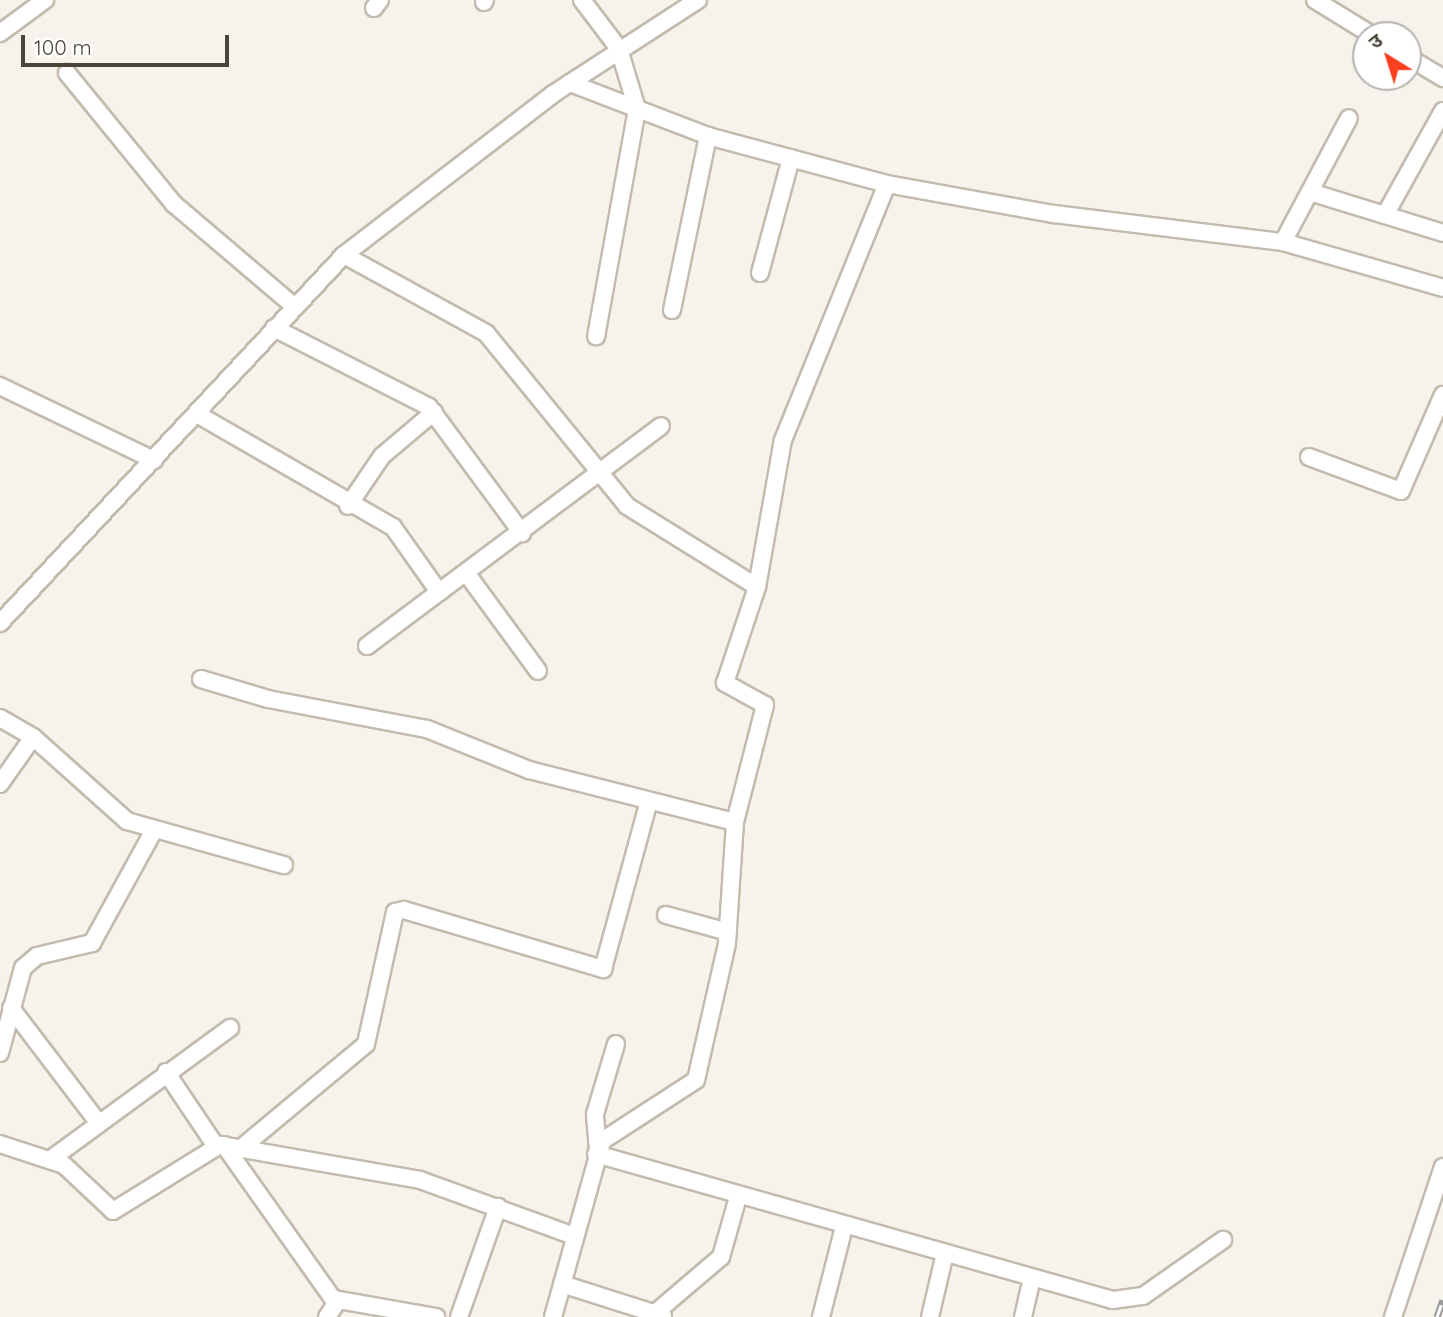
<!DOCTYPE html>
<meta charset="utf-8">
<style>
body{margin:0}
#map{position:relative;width:1443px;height:1317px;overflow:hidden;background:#f6f3ec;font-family:Quicksand,"Noto Sans Devanagari",sans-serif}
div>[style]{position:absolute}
.roads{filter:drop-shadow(2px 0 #c2bbae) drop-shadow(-2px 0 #c2bbae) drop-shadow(0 2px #c2bbae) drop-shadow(0 -2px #c2bbae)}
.minor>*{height:16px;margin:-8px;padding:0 8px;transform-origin:8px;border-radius:8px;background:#fff}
.rail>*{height:7px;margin-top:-3.5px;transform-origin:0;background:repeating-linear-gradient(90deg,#fff 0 13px,#9a9a9a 0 26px);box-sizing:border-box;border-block:2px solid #9a9a9a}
span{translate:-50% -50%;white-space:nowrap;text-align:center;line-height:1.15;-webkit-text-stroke:7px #fff;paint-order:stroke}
.north{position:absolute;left:1352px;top:21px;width:70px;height:70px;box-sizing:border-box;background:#fff;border:2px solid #b7b4b0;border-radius:50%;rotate:322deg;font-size:19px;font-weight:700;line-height:28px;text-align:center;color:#4b4439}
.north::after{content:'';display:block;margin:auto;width:24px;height:32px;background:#fc3f1d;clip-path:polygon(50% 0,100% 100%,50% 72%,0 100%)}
.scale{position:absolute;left:21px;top:35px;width:208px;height:32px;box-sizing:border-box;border:4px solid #4b4439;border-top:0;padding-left:9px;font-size:21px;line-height:24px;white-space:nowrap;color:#4b4439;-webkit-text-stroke:5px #fff;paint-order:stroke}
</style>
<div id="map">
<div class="roads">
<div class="minor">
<div style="left:582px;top:0;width:61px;rotate:52.9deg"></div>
<div style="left:619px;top:49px;width:63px;rotate:73.3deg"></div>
<div style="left:637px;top:109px;width:231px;rotate:100.2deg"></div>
<div style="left:1315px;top:0;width:67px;rotate:31.6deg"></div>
<div style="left:484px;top:2px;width:2px;rotate:-63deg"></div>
<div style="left:374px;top:8px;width:10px;rotate:-53deg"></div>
<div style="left:0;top:33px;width:56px;rotate:-36.3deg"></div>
<div style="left:1408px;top:57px;width:41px;rotate:31deg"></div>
<div style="left:67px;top:73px;width:169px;rotate:50.8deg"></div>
<div style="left:174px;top:204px;width:159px;rotate:40.4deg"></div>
<div style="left:570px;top:83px;width:148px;rotate:21deg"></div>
<div style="left:708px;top:136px;width:185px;rotate:15deg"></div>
<div style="left:887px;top:184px;width:170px;rotate:10.2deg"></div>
<div style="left:1054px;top:214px;width:231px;rotate:7deg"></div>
<div style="left:1283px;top:242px;width:166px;rotate:16deg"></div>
<div style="left:1310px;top:192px;width:139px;rotate:17.1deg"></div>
<div style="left:1385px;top:215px;width:119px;rotate:-60.9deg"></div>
<div style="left:1283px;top:242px;width:140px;rotate:-62deg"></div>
<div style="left:344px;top:255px;width:162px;rotate:28.8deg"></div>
<div style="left:486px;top:333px;width:223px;rotate:50.8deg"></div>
<div style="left:627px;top:506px;width:153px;rotate:31.9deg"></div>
<div style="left:760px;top:273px;width:119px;rotate:-74.9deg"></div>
<div style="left:672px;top:310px;width:178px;rotate:-78.3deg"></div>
<div style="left:274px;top:328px;width:174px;rotate:27deg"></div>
<div style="left:429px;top:407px;width:157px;rotate:53.6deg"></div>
<div style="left:0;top:386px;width:171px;rotate:25.7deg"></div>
<div style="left:197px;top:414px;width:226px;rotate:30deg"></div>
<div style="left:393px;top:527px;width:80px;rotate:54.7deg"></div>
<div style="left:1309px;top:457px;width:98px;rotate:20.3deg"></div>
<div style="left:1401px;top:491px;width:105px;rotate:-66.4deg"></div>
<div style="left:348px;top:506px;width:60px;rotate:-55.8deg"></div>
<div style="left:382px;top:456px;width:68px;rotate:-40.2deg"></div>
<div style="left:467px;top:574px;width:120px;rotate:53.8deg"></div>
<div style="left:0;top:623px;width:504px;rotate:-46.93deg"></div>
<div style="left:344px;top:255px;width:264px;rotate:-37.6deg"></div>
<div style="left:553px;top:94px;width:173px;rotate:-33deg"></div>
<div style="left:367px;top:646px;width:367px;rotate:-36.8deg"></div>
<div style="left:201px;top:679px;width:70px;rotate:16.6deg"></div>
<div style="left:268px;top:699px;width:162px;rotate:10.7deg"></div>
<div style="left:427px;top:729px;width:110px;rotate:21.9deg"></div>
<div style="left:529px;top:770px;width:212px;rotate:14.2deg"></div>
<div style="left:0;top:718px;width:38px;rotate:30deg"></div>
<div style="left:33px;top:737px;width:126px;rotate:41.8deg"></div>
<div style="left:127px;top:821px;width:163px;rotate:15.7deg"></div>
<div style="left:0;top:784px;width:57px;rotate:-54.9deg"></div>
<div style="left:666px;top:915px;width:64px;rotate:15.3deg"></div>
<div style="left:11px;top:1008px;width:142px;rotate:52.7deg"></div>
<div style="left:0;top:1053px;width:88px;rotate:-74.9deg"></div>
<div style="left:23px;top:968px;width:18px;rotate:-41deg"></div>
<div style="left:37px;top:956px;width:57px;rotate:-13.3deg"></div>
<div style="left:92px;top:943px;width:127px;rotate:-61.2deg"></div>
<div style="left:166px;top:1072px;width:88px;rotate:56.1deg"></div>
<div style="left:0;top:1144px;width:67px;rotate:18.2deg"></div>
<div style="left:64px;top:1165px;width:67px;rotate:43.2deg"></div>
<div style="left:113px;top:1211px;width:126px;rotate:-31.7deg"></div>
<div style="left:220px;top:1145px;width:203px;rotate:9.9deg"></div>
<div style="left:420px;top:1180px;width:164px;rotate:20deg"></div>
<div style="left:224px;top:1145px;width:189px;rotate:54.7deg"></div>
<div style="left:333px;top:1299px;width:105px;rotate:9.9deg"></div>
<div style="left:240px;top:1149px;width:164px;rotate:-39.8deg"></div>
<div style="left:366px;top:1044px;width:135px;rotate:-77.6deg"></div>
<div style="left:395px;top:912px;width:9px;rotate:-13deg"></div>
<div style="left:404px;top:910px;width:208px;rotate:16.5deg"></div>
<div style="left:603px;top:969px;width:174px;rotate:-74.7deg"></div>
<div style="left:598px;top:1150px;width:36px;rotate:-95deg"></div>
<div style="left:595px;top:1114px;width:73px;rotate:-73.3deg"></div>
<div style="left:596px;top:1154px;width:537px;rotate:15.77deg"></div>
<div style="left:1113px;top:1300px;width:30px;rotate:-8deg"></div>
<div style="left:1143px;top:1296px;width:98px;rotate:-35deg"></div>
<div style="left:51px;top:1159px;width:222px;rotate:-36.2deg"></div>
<div style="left:562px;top:1284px;width:106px;rotate:17.6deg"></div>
<div style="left:654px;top:1314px;width:88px;rotate:-40.4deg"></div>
<div style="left:721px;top:1257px;width:62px;rotate:-74.2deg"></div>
<div style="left:327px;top:1317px;width:18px;rotate:-56deg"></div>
<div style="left:459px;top:1317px;width:117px;rotate:-70.5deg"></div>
<div style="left:553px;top:1317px;width:183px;rotate:-74.4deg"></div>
<div style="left:602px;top:1141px;width:112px;rotate:-33deg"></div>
<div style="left:696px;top:1080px;width:140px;rotate:-77.2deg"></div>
<div style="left:727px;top:943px;width:121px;rotate:-86.2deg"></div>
<div style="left:735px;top:822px;width:121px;rotate:-75.6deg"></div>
<div style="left:765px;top:705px;width:46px;rotate:-151.2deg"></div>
<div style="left:725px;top:683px;width:101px;rotate:-71.6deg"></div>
<div style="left:757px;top:587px;width:149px;rotate:-80deg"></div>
<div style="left:783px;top:440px;width:276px;rotate:-67.9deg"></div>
<div style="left:821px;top:1317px;width:93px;rotate:-75.7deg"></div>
<div style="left:930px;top:1317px;width:66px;rotate:-76.8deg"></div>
<div style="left:1023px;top:1317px;width:40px;rotate:-77deg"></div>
<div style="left:1393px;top:1317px;width:158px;rotate:-71.6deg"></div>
</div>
</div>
<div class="rail">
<div style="left:1437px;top:1317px;width:18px;rotate:-71deg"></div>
</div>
<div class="north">उ</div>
<div class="scale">100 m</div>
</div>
